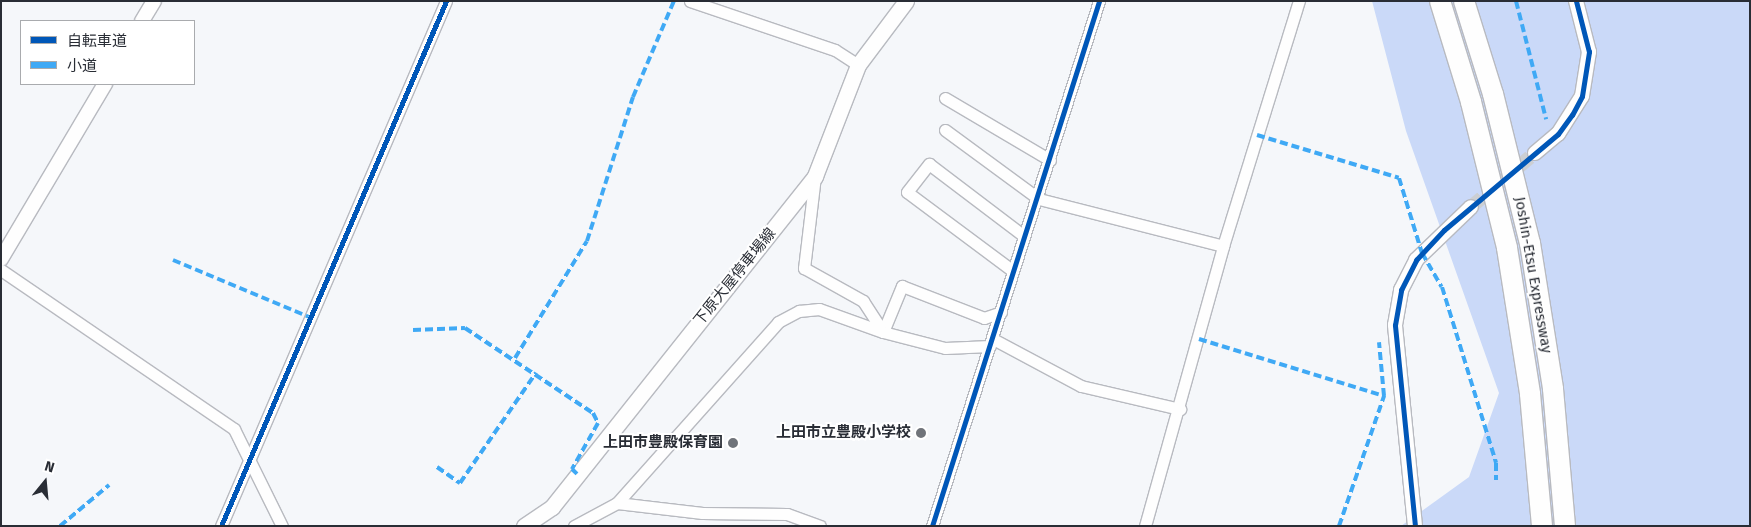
<!DOCTYPE html>
<meta charset="utf-8">
<style>
body{margin:0}
#map{position:relative;width:1751px;height:527px;overflow:hidden;background:#f5f7fa;font-family:"Fira Sans","Noto Sans JP",sans-serif}
div>[style]{position:absolute}
.forest>*{inset:0;background:#cad9f8}
.tertiary-tunnel>*{height:14px;margin-top:-7px;transform-origin:0;background:repeating-linear-gradient(90deg,#cccfd3 0 14px,transparent 0 21px)}
.roads{filter:drop-shadow(1px 0 #b8bac0) drop-shadow(-1px 0 #b8bac0) drop-shadow(0 1px #b8bac0) drop-shadow(0 -1px #b8bac0)}
.minor>*{height:11px;margin:-5.5px;padding:0 5.5px;transform-origin:5.5px;border-radius:5.5px;background:#fefefe}
.tertiary>*{height:14px;margin:-7px;padding:0 7px;transform-origin:7px;border-radius:7px;background:#fefefe}
.secondary>*{height:15px;margin:-7.5px;padding:0 7.5px;transform-origin:7.5px;border-radius:7.5px;background:#fefefe}
.motorway>*{height:20px;margin:-10px;padding:0 10px;transform-origin:10px;border-radius:10px;background:#fefefe}
.quiet>*{height:4px;margin-top:-2px;transform-origin:0;background:repeating-linear-gradient(90deg,#3fa9f5 0 8px,transparent 0 12px)}
.cycleway>*{height:5px;margin:-2.5px;padding:0 2.5px;transform-origin:2.5px;border-radius:2.5px;background:#0057b8}
.dots>*{width:14px;height:14px;translate:-50% -50%;box-sizing:border-box;border:2px solid #fff;border-radius:50%}
span{translate:-50% -50%;white-space:nowrap;text-align:center;line-height:1.15;-webkit-text-stroke:4px #fff;paint-order:stroke}
.street-label{font-size:15px;color:#292d35}
.poi-label{font-size:15px;color:#292d35;font-weight:700}
.right{translate:-100% -50%;text-align:right}
.frame{position:absolute;inset:0;border:2px solid #292d35;pointer-events:none}
.legend{position:absolute;left:20px;top:20px;width:175px;height:65px;box-sizing:border-box;background:#fff;border:1px solid #a9abae;margin:0;padding:6px 9px;list-style:none;font-size:15px;color:#292d35}
.legend li{display:flex;align-items:center;gap:10px;height:25px}
.legend b{width:25px;border:1px solid #a9abae}
.north{position:absolute;left:20px;top:457px;width:50px;height:50px;-webkit-text-stroke:4px #fff;paint-order:stroke;rotate:17deg;font-size:14px;font-weight:700;line-height:20px;text-align:center;color:#292d35}
.north::after{content:'';display:block;margin:auto;width:18px;height:22px;background:#292d35;clip-path:polygon(50% 0,100% 100%,50% 72%,0 100%)}
</style>
<div id="map">
<div class="forest">
<div style="clip-path:polygon(1372px 1px,1750px 1px,1750px 526px,1401px 526px,1469px 477px,1499px 393px,1406px 131px)"></div>
</div>
<div class="tertiary-tunnel">
<div style="left:1471px;top:207px;width:84px;rotate:-40.2deg"></div>
</div>
<div class="roads">
<div class="minor">
<div style="left:690px;top:1px;width:153px;rotate:18.7deg"></div>
<div style="left:835px;top:50px;width:27px;rotate:33deg"></div>
<div style="left:945px;top:98px;width:122px;rotate:30.6deg"></div>
<div style="left:945px;top:130px;width:117px;rotate:36.3deg"></div>
<div style="left:1039px;top:199px;width:190px;rotate:14.3deg"></div>
<div style="left:815px;top:176px;width:93px;rotate:96.8deg"></div>
<div style="left:804px;top:268px;width:68px;rotate:29.2deg"></div>
<div style="left:863px;top:301px;width:37px;rotate:57deg"></div>
<div style="left:1px;top:270px;width:282px;rotate:34.3deg"></div>
<div style="left:234px;top:429px;width:108px;rotate:63.7deg"></div>
<div style="left:1013px;top:271px;width:132px;rotate:-143.3deg"></div>
<div style="left:907px;top:192px;width:36px;rotate:-52deg"></div>
<div style="left:929px;top:164px;width:119px;rotate:37.2deg"></div>
<div style="left:883px;top:332px;width:50px;rotate:-67.6deg"></div>
<div style="left:902px;top:286px;width:88px;rotate:21.3deg"></div>
<div style="left:984px;top:318px;width:18px;rotate:-19deg"></div>
<div style="left:993px;top:339px;width:100px;rotate:28.1deg"></div>
<div style="left:1081px;top:386px;width:102px;rotate:13.1deg"></div>
<div style="left:617px;top:503px;width:242px;rotate:-48.3deg"></div>
<div style="left:778px;top:322px;width:24px;rotate:-28deg"></div>
<div style="left:799px;top:311px;width:20px;rotate:-6deg"></div>
<div style="left:819px;top:309px;width:68px;rotate:19.8deg"></div>
<div style="left:883px;top:332px;width:64px;rotate:14.5deg"></div>
<div style="left:945px;top:348px;width:45px;rotate:-2.5deg"></div>
<div style="left:221px;top:526px;width:571px;rotate:-66.8deg"></div>
<div style="left:574px;top:526px;width:49px;rotate:-28.1deg"></div>
<div style="left:617px;top:503px;width:86px;rotate:6.7deg"></div>
<div style="left:702px;top:513px;width:85px;rotate:0.7deg"></div>
<div style="left:787px;top:514px;width:35px;rotate:20deg"></div>
<div style="left:932px;top:526px;width:551px;rotate:-72.35deg"></div>
<div style="left:1145px;top:526px;width:291px;rotate:-74.4deg"></div>
<div style="left:1223px;top:246px;width:257px;rotate:-72.8deg"></div>
</div>
<div class="tertiary">
<div style="left:142px;top:21px;width:23px;rotate:-59deg"></div>
<div style="left:1535px;top:153px;width:30px;rotate:-40deg"></div>
<div style="left:1558px;top:134px;width:45px;rotate:-57.7deg"></div>
<div style="left:1582px;top:96px;width:45px;rotate:-81deg"></div>
<div style="left:1589px;top:52px;width:53px;rotate:-104.3deg"></div>
<div style="left:1px;top:259px;width:204px;rotate:-59.3deg"></div>
<div style="left:1415px;top:526px;width:202px;rotate:-95.7deg"></div>
<div style="left:1395px;top:325px;width:36px;rotate:-80deg"></div>
<div style="left:1401px;top:290px;width:34px;rotate:-63deg"></div>
<div style="left:1416px;top:260px;width:76px;rotate:-43.9deg"></div>
</div>
<div class="secondary">
<div style="left:524px;top:526px;width:34px;rotate:-34deg"></div>
<div style="left:552px;top:507px;width:423px;rotate:-51.5deg"></div>
<div style="left:815px;top:176px;width:119px;rotate:-68.8deg"></div>
<div style="left:858px;top:65px;width:80px;rotate:-53.1deg"></div>
</div>
<div class="motorway">
<div style="left:1440px;top:1px;width:106px;rotate:72.9deg"></div>
<div style="left:1471px;top:102px;width:150px;rotate:76.1deg"></div>
<div style="left:1507px;top:248px;width:148px;rotate:81deg"></div>
<div style="left:1530px;top:394px;width:133px;rotate:84.8deg"></div>
<div style="left:1464px;top:1px;width:97px;rotate:72.7deg"></div>
<div style="left:1493px;top:94px;width:154px;rotate:76.1deg"></div>
<div style="left:1530px;top:243px;width:148px;rotate:81deg"></div>
<div style="left:1553px;top:389px;width:138px;rotate:85deg"></div>
</div>
</div>
<div class="quiet">
<div style="left:1516px;top:1px;width:122px;rotate:75.7deg"></div>
<div style="left:693px;top:2px;width:1px;rotate:-90deg"></div>
<div style="left:1257px;top:135px;width:148px;rotate:16.8deg"></div>
<div style="left:1399px;top:178px;width:78px;rotate:73deg"></div>
<div style="left:1422px;top:253px;width:39px;rotate:60deg"></div>
<div style="left:1442px;top:287px;width:184px;rotate:72.9deg"></div>
<div style="left:1496px;top:463px;width:17px;rotate:90deg"></div>
<div style="left:173px;top:260px;width:147px;rotate:22.7deg"></div>
<div style="left:413px;top:330px;width:52px;rotate:-2.2deg"></div>
<div style="left:465px;top:328px;width:154px;rotate:33.6deg"></div>
<div style="left:593px;top:413px;width:11px;rotate:63deg"></div>
<div style="left:598px;top:423px;width:53px;rotate:119.5deg"></div>
<div style="left:572px;top:469px;width:7px;rotate:45deg"></div>
<div style="left:1199px;top:339px;width:194px;rotate:17.1deg"></div>
<div style="left:515px;top:358px;width:137px;rotate:-58.4deg"></div>
<div style="left:587px;top:241px;width:151px;rotate:-72.3deg"></div>
<div style="left:633px;top:97px;width:104px;rotate:-66.9deg"></div>
<div style="left:437px;top:467px;width:28px;rotate:35deg"></div>
<div style="left:460px;top:483px;width:134px;rotate:-55.4deg"></div>
<div style="left:60px;top:526px;width:64px;rotate:-39.9deg"></div>
<div style="left:1339px;top:526px;width:138px;rotate:-70.9deg"></div>
<div style="left:1384px;top:396px;width:54px;rotate:-95.3deg"></div>
</div>
<div class="cycleway">
<div style="left:221px;top:526px;width:571px;rotate:-66.8deg"></div>
<div style="left:932px;top:526px;width:551px;rotate:-72.35deg"></div>
<div style="left:1415px;top:526px;width:202px;rotate:-95.7deg"></div>
<div style="left:1395px;top:325px;width:36px;rotate:-80deg"></div>
<div style="left:1401px;top:290px;width:34px;rotate:-63deg"></div>
<div style="left:1416px;top:260px;width:41px;rotate:-47deg"></div>
<div style="left:1444px;top:230px;width:149px;rotate:-40.1deg"></div>
<div style="left:1558px;top:134px;width:24px;rotate:-54deg"></div>
<div style="left:1572px;top:115px;width:21px;rotate:-62deg"></div>
<div style="left:1582px;top:96px;width:45px;rotate:-81deg"></div>
<div style="left:1589px;top:52px;width:53px;rotate:-104.3deg"></div>
</div>
<div class="dots">
<div style="left:921px;top:433px;background:#70747a"></div>
<div style="left:733px;top:443px;background:#70747a"></div>
</div>
<div class="street-label">
<span style="left:1533px;top:275px;rotate:80deg">Joshin-Etsu Expressway</span>
<span style="left:735px;top:277px;rotate:-51deg">下原大屋停車場線</span>
</div>
<div class="poi-label">
<span class="right" style="left:911px;top:433px">上田市立豊殿小学校</span>
<span class="right" style="left:723px;top:443px">上田市豊殿保育園</span>
</div>
<div class="frame"></div>
<ul class="legend">
<li><b style="height:6px;background:#0057b8"></b>自転車道</li>
<li><b style="height:6px;background:#3fa9f5"></b>小道</li>
</ul>
<div class="north">N</div>
</div>
